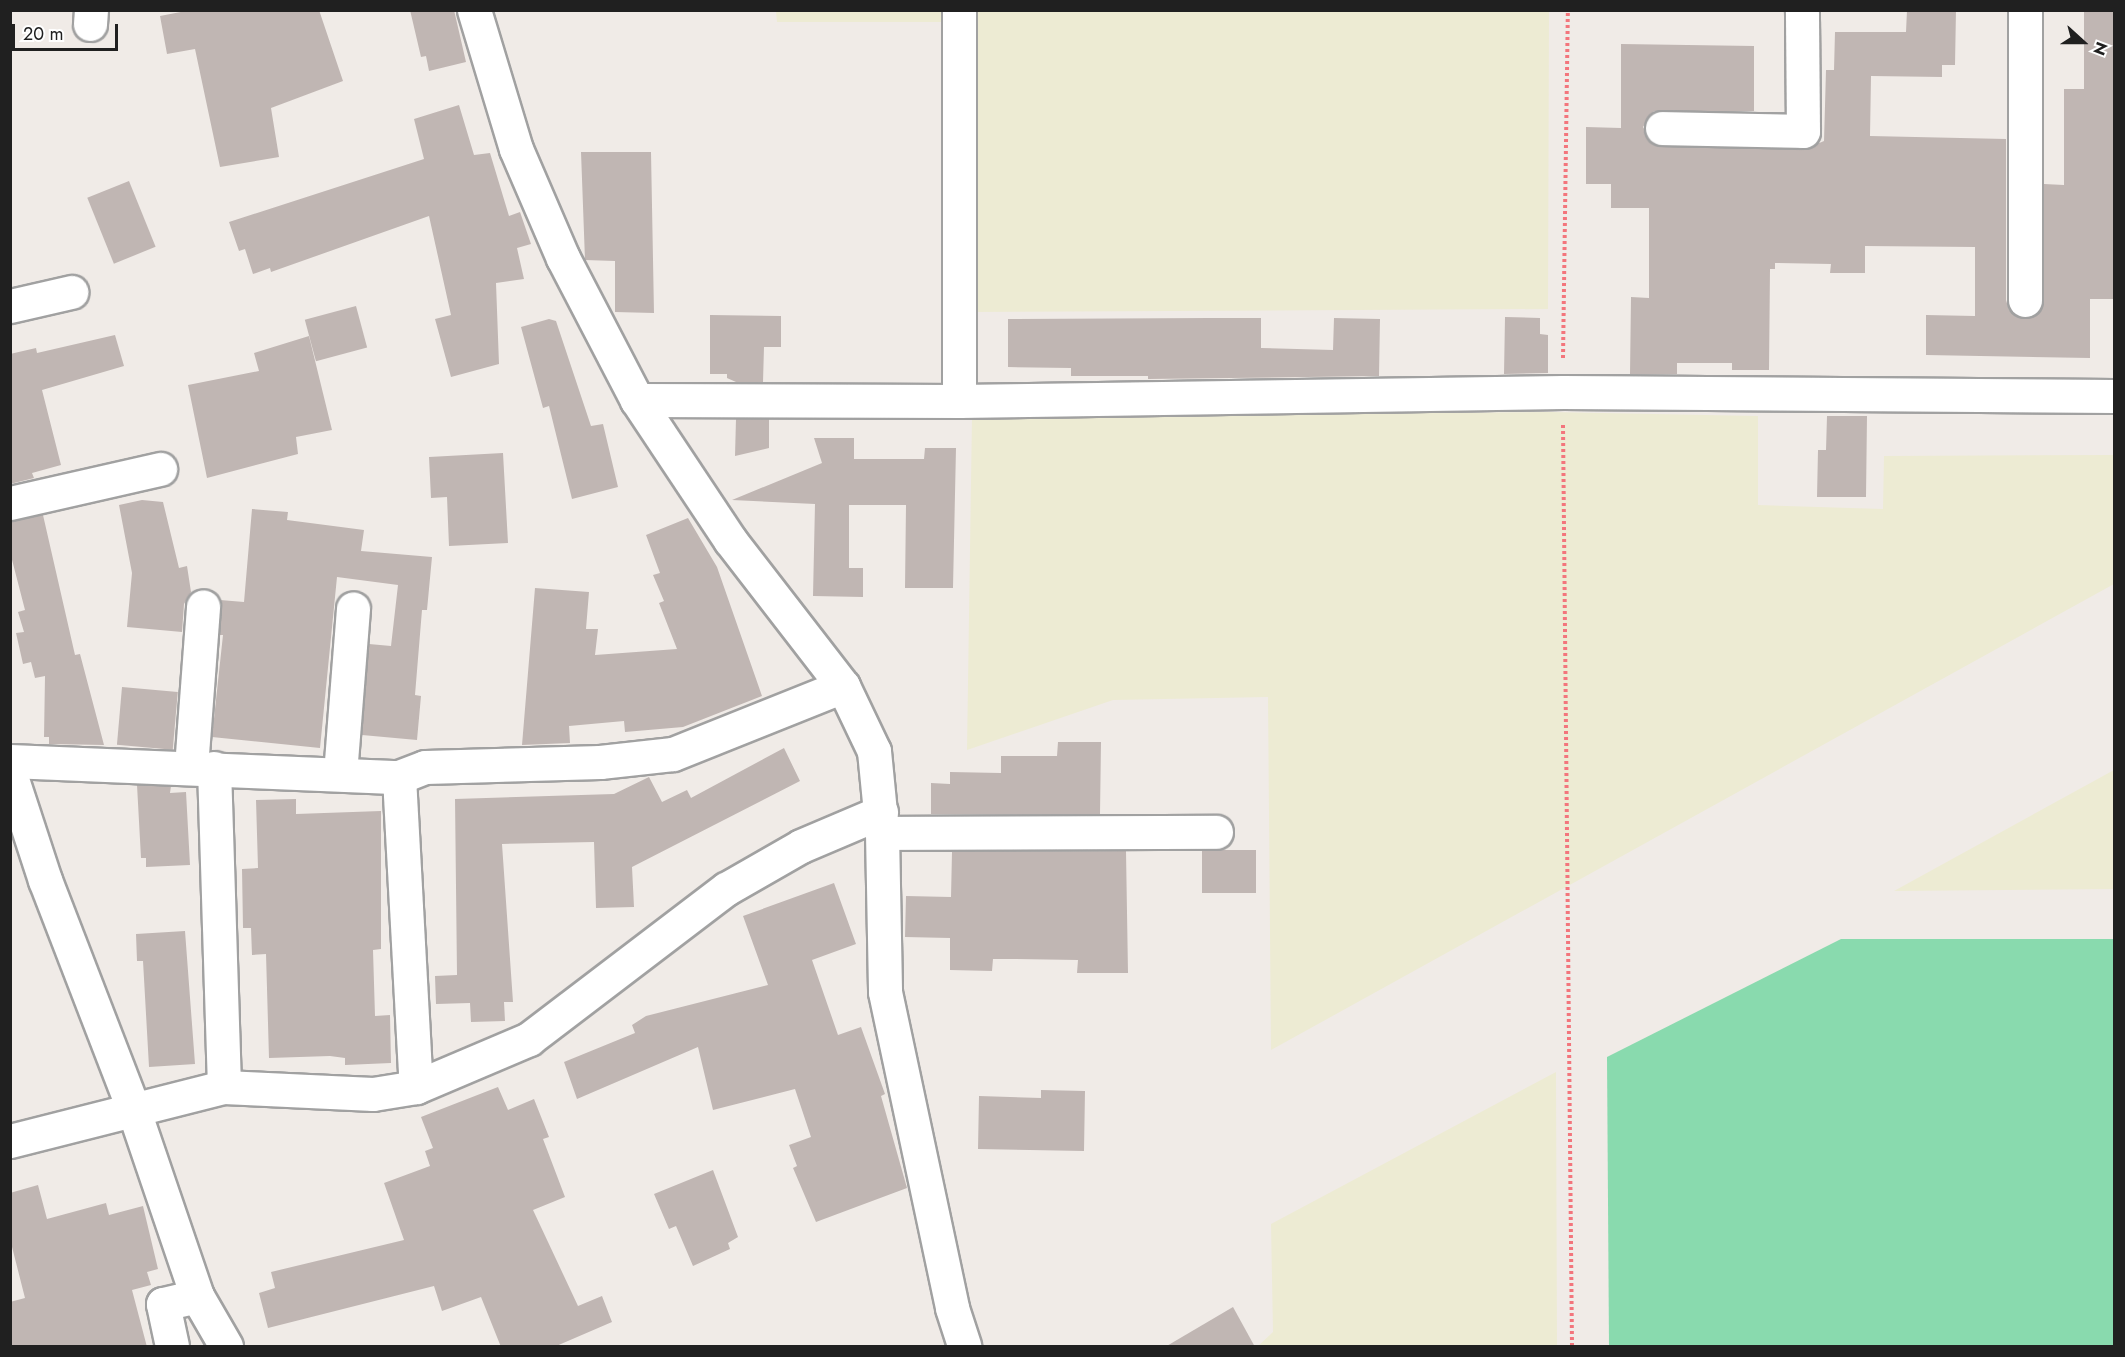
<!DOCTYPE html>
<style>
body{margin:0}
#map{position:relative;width:2125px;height:1357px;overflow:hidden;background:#f0ebe7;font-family:Jost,sans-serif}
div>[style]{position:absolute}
.farmland>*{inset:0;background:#edebd3}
.pitch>*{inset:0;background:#89daae}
.building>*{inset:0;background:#c0b6b3;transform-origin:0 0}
.path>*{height:4px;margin-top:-2px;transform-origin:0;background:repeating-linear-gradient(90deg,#f3757c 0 3px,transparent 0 6px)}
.roads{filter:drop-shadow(2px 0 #a1a1a1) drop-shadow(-2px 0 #a1a1a1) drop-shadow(0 2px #a1a1a1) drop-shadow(0 -2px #a1a1a1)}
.minor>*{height:33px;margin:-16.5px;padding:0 16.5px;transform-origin:16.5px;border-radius:16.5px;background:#fff}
span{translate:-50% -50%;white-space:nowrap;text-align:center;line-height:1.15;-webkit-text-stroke:4.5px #fff;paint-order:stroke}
.frame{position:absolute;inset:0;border:12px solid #202020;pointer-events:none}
.north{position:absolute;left:2053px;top:12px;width:60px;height:60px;-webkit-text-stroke:4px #fff;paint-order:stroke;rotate:111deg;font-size:16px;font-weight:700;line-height:24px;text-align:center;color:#202020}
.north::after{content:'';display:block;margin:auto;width:21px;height:27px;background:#202020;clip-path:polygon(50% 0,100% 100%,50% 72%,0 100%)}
.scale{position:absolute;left:12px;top:24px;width:106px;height:27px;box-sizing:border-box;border:3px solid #202020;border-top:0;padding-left:8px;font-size:18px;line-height:21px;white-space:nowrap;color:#202020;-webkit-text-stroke:4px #fff;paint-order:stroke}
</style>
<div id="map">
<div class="farmland">
<div style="clip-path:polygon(776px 11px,1549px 11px,1548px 309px,973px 312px,959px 22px,777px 22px)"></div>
<div style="clip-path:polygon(1549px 412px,1758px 416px,1758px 505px,1883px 509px,1884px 456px,2114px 455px,2114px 584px,1271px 1050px,1268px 697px,1113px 700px,967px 750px,972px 416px)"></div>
<div style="clip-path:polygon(2114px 770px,2114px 889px,1894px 891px)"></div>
<div style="clip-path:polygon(1556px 1072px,1557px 1346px,1258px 1346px,1273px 1332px,1271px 1224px)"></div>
</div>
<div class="pitch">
<div style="clip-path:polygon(1841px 939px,2114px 939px,2114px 1346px,1609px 1346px,1607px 1057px)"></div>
</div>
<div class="building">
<div style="clip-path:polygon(191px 10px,319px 10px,343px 81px,271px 108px,279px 157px,220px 167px,195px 49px,167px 54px,160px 16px)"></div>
<div style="clip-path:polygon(410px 10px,454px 10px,466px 62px,429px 71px,426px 56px,421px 57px)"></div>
<div style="clip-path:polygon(1907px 10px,1956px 10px,1955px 65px,1942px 65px,1942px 77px,1871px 76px,1870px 136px,2006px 139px,2006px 300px,2009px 310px,2024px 319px,2035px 316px,2044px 301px,2044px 184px,2064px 185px,2064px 89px,2084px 89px,2084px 10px,2115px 10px,2115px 299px,2090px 299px,2090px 358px,1926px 355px,1926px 315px,1975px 316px,1975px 247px,1865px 246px,1865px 273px,1830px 273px,1831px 264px,1775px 263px,1775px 269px,1770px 269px,1769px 370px,1732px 370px,1732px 363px,1677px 363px,1677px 374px,1630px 374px,1631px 297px,1649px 298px,1649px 208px,1611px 208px,1611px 184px,1586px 184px,1586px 127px,1621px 128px,1621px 44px,1754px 46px,1754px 111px,1654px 111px,1643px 127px,1653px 144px,1803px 150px,1824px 141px,1826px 70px,1834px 70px,1835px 32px,1906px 32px)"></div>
<div style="clip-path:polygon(459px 105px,474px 155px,490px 153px,509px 216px,520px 212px,531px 244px,517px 248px,524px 279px,496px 283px,499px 364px,451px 377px,435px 319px,451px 315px,429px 216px,271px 272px,270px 268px,253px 274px,245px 249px,239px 251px,229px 222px,424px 159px,414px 119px)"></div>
<div style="clip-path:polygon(581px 152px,651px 152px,654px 313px,615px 312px,615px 261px,585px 260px)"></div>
<div style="left:129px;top:181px;width:71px;height:45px;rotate:68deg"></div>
<div style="left:356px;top:306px;width:43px;height:53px;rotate:75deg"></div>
<div style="clip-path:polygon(710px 315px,781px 316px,781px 347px,764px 347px,763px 382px,736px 382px,727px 378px,727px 374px,710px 374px)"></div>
<div style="clip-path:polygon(1505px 317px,1540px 318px,1540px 334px,1548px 335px,1548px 373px,1504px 374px)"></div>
<div style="clip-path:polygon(1209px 318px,1261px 318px,1261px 348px,1333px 350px,1334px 318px,1380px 319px,1379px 376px,1148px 379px,1148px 376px,1071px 376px,1071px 368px,1008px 367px,1008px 319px)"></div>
<div style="clip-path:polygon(549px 319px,556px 321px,591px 426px,603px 424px,618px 487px,572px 499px,549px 406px,543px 408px,521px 327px)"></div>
<div style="clip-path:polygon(115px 335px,124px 366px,42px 390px,61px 465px,32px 473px,34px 478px,10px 484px,10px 354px,36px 348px,37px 353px)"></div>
<div style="clip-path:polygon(309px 336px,332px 430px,296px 437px,298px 454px,207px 478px,188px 385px,259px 371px,254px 353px)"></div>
<div style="clip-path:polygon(1827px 416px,1867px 416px,1866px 497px,1817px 497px,1818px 450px,1826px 450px)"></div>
<div style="clip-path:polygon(736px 419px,769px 419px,769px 448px,735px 456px)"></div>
<div style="clip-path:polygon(814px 438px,854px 438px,854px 459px,924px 459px,925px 448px,956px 448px,953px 588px,905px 588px,906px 505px,849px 505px,849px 568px,863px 568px,863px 597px,813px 596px,815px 504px,732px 500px,822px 463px)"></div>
<div style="clip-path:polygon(503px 453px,508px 543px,449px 546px,447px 497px,431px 498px,429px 457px)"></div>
<div style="clip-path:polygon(142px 500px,163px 502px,179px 568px,187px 566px,191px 592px,184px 604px,182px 632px,127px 627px,132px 573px,119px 505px)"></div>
<div style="clip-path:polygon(252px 509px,288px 512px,287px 520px,364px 530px,361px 551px,432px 557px,427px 610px,422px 610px,415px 695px,421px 696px,417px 740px,362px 735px,369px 644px,391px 646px,398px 585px,337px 577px,320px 748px,212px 737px,223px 635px,220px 635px,220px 600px,244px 602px)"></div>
<div style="clip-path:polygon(43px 515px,75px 655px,80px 654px,104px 745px,49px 744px,49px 737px,44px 737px,45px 676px,35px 678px,31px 662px,23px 664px,16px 633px,24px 632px,18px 612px,25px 610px,10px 552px,10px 521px)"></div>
<div style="clip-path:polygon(688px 518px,717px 567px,762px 696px,683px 727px,625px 732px,624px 721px,569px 726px,570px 743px,522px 745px,535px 588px,589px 592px,586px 629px,598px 629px,595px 655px,677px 649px,659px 603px,664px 601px,653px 575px,660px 573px,646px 535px)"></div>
<div style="left:122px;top:687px;width:56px;height:58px;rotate:5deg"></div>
<div style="clip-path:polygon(1058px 742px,1101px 742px,1100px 814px,931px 814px,931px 783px,950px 784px,950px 772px,1001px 773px,1001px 756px,1057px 756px)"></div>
<div style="clip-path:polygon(784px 748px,800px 781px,632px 867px,634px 907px,596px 908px,594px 842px,502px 844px,513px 1002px,504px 1002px,505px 1021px,471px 1022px,470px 1003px,436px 1004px,435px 976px,457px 975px,455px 799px,614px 794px,649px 777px,662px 802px,687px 790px,691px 798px)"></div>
<div style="clip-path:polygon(137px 785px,171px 786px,170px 793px,186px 792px,190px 865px,146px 867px,146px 858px,141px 858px)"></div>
<div style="clip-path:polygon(296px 799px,296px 814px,381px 811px,381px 949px,373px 950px,375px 1016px,390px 1015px,391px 1063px,345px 1065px,345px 1058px,330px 1056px,269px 1058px,266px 954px,252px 955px,251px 928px,243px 928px,242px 869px,258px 868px,256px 800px)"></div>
<div style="left:1256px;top:850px;width:43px;height:54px;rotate:90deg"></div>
<div style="clip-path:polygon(1126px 851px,1128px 973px,1077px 973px,1078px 960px,1010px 959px,993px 959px,992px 971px,950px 970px,950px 938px,905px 937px,906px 896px,951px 897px,952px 852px)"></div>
<div style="clip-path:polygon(834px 883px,856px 944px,812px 960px,838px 1035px,861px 1027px,885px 1094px,881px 1096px,907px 1188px,816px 1222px,793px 1168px,797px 1166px,789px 1145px,811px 1137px,795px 1089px,713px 1110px,698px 1047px,577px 1099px,564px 1062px,635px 1033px,632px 1025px,646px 1016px,768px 985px,743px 916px)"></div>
<div style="clip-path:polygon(185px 931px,195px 1064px,149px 1067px,143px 961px,137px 961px,136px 934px)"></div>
<div style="clip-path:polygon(498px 1087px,508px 1110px,534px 1099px,549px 1137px,543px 1139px,565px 1197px,533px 1210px,578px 1306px,602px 1296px,612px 1322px,554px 1347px,501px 1347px,481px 1297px,442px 1311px,434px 1286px,268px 1328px,259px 1293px,275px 1288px,271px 1272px,404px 1240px,384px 1183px,430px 1166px,425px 1151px,433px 1148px,421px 1117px)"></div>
<div style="clip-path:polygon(1041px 1090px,1085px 1091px,1084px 1151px,978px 1149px,979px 1096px,1041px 1098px)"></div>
<div style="clip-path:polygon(713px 1170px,738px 1237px,728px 1243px,730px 1249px,693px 1266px,676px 1226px,669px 1229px,654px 1194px)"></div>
<div style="clip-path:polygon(38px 1185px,47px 1219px,106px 1203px,109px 1215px,143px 1206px,158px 1269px,147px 1272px,151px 1285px,132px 1290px,147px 1347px,10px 1347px,10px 1302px,25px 1298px,10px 1239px,10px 1193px)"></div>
<div style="clip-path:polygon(1233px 1307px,1255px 1347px,1165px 1347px)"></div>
</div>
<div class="path">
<div style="left:1563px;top:358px;width:348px;rotate:-89.2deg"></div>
<div style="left:1563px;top:425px;width:921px;rotate:89.44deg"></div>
</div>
<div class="roads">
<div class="minor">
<div style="left:474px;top:10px;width:145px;rotate:73.2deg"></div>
<div style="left:516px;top:149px;width:119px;rotate:66.7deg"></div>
<div style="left:563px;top:258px;width:160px;rotate:62.5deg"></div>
<div style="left:637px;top:400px;width:168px;rotate:56.4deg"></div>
<div style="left:730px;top:540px;width:185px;rotate:52.3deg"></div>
<div style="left:843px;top:686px;width:72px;rotate:64.5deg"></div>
<div style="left:874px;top:751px;width:82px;rotate:84.4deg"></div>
<div style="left:882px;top:833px;width:159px;rotate:88.9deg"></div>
<div style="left:885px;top:992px;width:323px;rotate:78deg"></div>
<div style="left:952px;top:1308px;width:40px;rotate:72deg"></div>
<div style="left:2025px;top:10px;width:290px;rotate:90deg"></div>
<div style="left:90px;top:24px;width:14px;rotate:-86deg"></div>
<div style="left:1662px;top:128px;width:141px;rotate:1.2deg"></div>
<div style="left:1803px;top:131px;width:121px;rotate:-90.5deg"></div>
<div style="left:10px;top:306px;width:63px;rotate:-12.9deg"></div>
<div style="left:637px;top:400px;width:322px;rotate:0.2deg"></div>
<div style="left:959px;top:401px;width:604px;rotate:-0.85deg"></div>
<div style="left:1563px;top:392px;width:551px;rotate:0.42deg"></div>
<div style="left:959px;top:401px;width:391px;rotate:-90deg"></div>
<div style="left:10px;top:503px;width:154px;rotate:-12.8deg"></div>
<div style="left:10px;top:761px;width:389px;rotate:2.4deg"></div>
<div style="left:399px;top:777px;width:28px;rotate:-21deg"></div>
<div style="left:425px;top:767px;width:175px;rotate:-1.6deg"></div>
<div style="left:600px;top:762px;width:73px;rotate:-6.3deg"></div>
<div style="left:673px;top:754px;width:183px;rotate:-21.8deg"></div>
<div style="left:191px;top:767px;width:161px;rotate:-85.7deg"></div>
<div style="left:214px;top:768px;width:319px;rotate:88.2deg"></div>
<div style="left:10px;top:773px;width:113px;rotate:71.9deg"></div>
<div style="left:45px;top:880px;width:248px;rotate:68.9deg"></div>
<div style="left:134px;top:1111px;width:195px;rotate:71.2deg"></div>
<div style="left:197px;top:1296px;width:58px;rotate:59.9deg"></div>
<div style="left:340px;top:774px;width:166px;rotate:-85.5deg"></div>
<div style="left:399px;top:777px;width:310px;rotate:86.9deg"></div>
<div style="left:882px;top:833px;width:334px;rotate:-0.2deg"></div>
<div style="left:10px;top:1141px;width:221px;rotate:-14.2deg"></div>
<div style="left:224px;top:1087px;width:149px;rotate:2.7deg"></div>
<div style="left:373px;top:1094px;width:44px;rotate:-9.2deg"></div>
<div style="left:416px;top:1087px;width:123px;rotate:-23deg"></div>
<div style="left:529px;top:1039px;width:248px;rotate:-37.3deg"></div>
<div style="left:726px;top:889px;width:86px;rotate:-29.8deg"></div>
<div style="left:801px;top:846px;width:87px;rotate:-23deg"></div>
<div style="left:172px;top:1346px;width:43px;rotate:-102.1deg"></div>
<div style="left:163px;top:1304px;width:35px;rotate:-13deg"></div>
</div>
</div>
<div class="frame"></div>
<div class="north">N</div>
<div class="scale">20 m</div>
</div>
